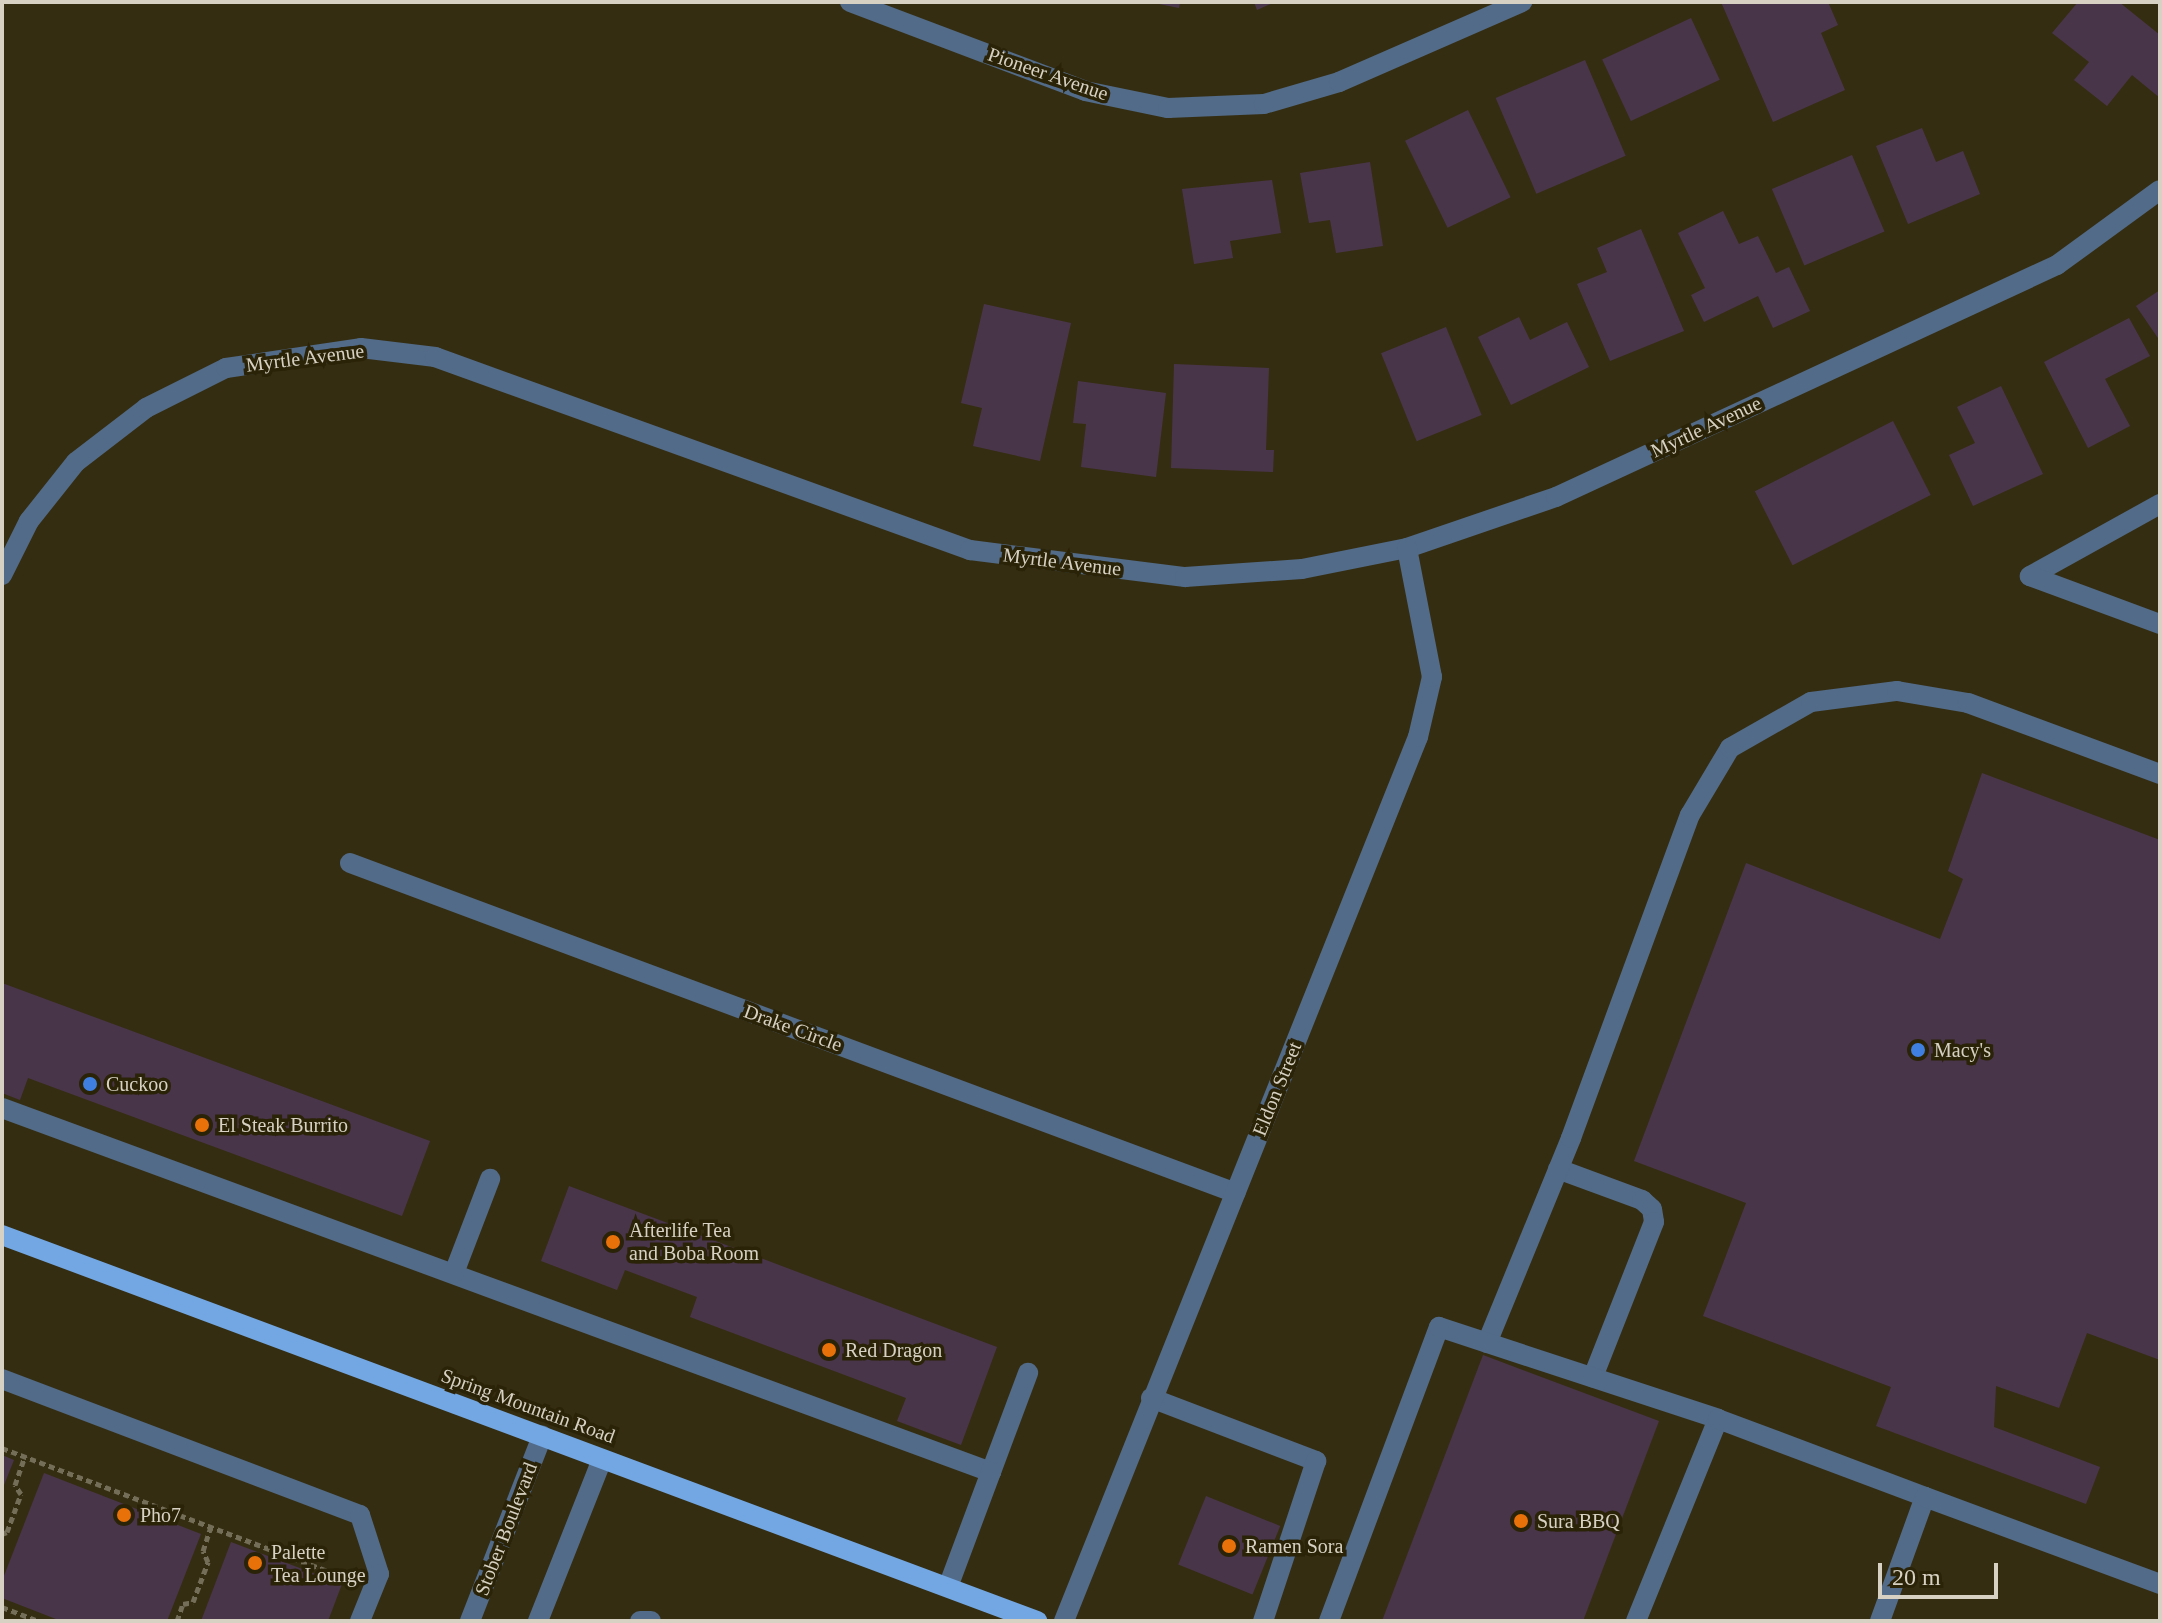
<!DOCTYPE html>
<style>
body{margin:0}
#map{position:relative;width:2162px;height:1623px;overflow:hidden;background:#352d12;font-family:"Times New Roman",serif}
div>[style]{position:absolute}
.building>*{inset:0;background:#49354a;transform-origin:0 0}
.path>*{height:5px;margin-top:-2.5px;transform-origin:0;background:repeating-linear-gradient(90deg,#746d57 0 6px,transparent 0 10px)}
.minor>*{height:20px;margin:-10px;padding:0 10px;transform-origin:10px;border-radius:10px;background:#526b88}
.major>*{height:20px;margin:-10px;padding:0 10px;transform-origin:10px;border-radius:10px;background:#72a7e3}
.dots>*{width:22px;height:22px;translate:-50% -50%;box-sizing:border-box;border:4px solid #2b2308;border-radius:50%}
span{translate:-50% -50%;white-space:nowrap;text-align:center;line-height:1.15;-webkit-text-stroke:7px #2b2308;paint-order:stroke}
.street-label{font-size:20px;color:#d6d1c2}
.poi-label{font-size:20px;color:#d6d1c2}
.left{translate:0 -50%;text-align:left}
.frame{position:absolute;inset:0;border:4px solid #d6d1c2;pointer-events:none}
.scale{position:absolute;left:1878px;top:1563px;width:120px;height:36px;box-sizing:border-box;border:4px solid #d6d1c2;border-top:0;padding-left:10px;font-size:24px;line-height:28px;white-space:nowrap;color:#d6d1c2;-webkit-text-stroke:6px #2b2308;paint-order:stroke}
</style>
<div id="map">
<div class="building">
<div style="clip-path:polygon(1149px 2px,1180px 2px,1179px 8px)"></div>
<div style="clip-path:polygon(1254px 2px,1275px 2px,1257px 10px)"></div>
<div style="clip-path:polygon(1721px 2px,1828px 2px,1838px 25px,1821px 33px,1845px 90px,1773px 122px)"></div>
<div style="clip-path:polygon(2078px 2px,2119px 2px,2160px 35px,2160px 98px,2132px 75px,2107px 106px,2074px 80px,2089px 62px,2052px 33px)"></div>
<div style="left:1691px;top:18px;width:68px;height:98px;rotate:65deg"></div>
<div style="left:1585px;top:60px;width:104px;height:97px;rotate:67deg"></div>
<div style="left:1468px;top:110px;width:97px;height:70px;rotate:64deg"></div>
<div style="clip-path:polygon(1922px 128px,1936px 162px,1963px 151px,1980px 194px,1908px 224px,1876px 146px)"></div>
<div style="left:1852px;top:155px;width:83px;height:87px;rotate:67deg"></div>
<div style="clip-path:polygon(1370px 162px,1383px 246px,1336px 253px,1330px 220px,1309px 223px,1300px 173px)"></div>
<div style="clip-path:polygon(1272px 180px,1281px 233px,1230px 241px,1233px 258px,1194px 264px,1182px 189px)"></div>
<div style="clip-path:polygon(1723px 211px,1739px 244px,1758px 236px,1776px 273px,1789px 267px,1810px 311px,1773px 328px,1758px 296px,1704px 322px,1691px 295px,1705px 288px,1678px 233px)"></div>
<div style="clip-path:polygon(1641px 229px,1684px 331px,1610px 361px,1577px 284px,1607px 272px,1597px 248px)"></div>
<div style="clip-path:polygon(2160px 290px,2160px 341px,2136px 306px)"></div>
<div style="clip-path:polygon(984px 304px,1071px 323px,1040px 461px,973px 446px,982px 408px,961px 403px)"></div>
<div style="clip-path:polygon(1519px 317px,1530px 340px,1567px 322px,1589px 367px,1511px 405px,1478px 337px)"></div>
<div style="clip-path:polygon(2129px 318px,2150px 356px,2105px 379px,2130px 426px,2088px 448px,2044px 362px)"></div>
<div style="left:1446px;top:327px;width:95px;height:70px;rotate:68deg"></div>
<div style="clip-path:polygon(1174px 364px,1269px 368px,1266px 450px,1274px 450px,1273px 472px,1171px 468px)"></div>
<div style="clip-path:polygon(1078px 381px,1166px 393px,1156px 477px,1081px 467px,1086px 424px,1073px 423px)"></div>
<div style="clip-path:polygon(2001px 386px,2043px 474px,1973px 506px,1949px 455px,1975px 443px,1957px 407px)"></div>
<div style="left:1893px;top:421px;width:83px;height:155px;rotate:63deg"></div>
<div style="clip-path:polygon(1982px 773px,2160px 840px,2160px 1360px,2087px 1333px,2059px 1408px,1996px 1386px,1994px 1427px,2100px 1467px,2086px 1504px,1876px 1426px,1891px 1387px,1703px 1316px,1746px 1203px,1634px 1161px,1746px 863px,1940px 939px,1963px 879px,1948px 871px)"></div>
<div style="clip-path:polygon(2px 983px,430px 1141px,402px 1216px,28px 1078px,20px 1100px,2px 1093px)"></div>
<div style="clip-path:polygon(569px 1186px,997px 1347px,961px 1445px,897px 1421px,906px 1398px,690px 1317px,697px 1297px,625px 1270px,617px 1290px,541px 1261px)"></div>
<div style="clip-path:polygon(1483px 1355px,1659px 1421px,1583px 1621px,1382px 1621px)"></div>
<div style="clip-path:polygon(2px 1455px,14px 1460px,2px 1490px)"></div>
<div style="clip-path:polygon(44px 1473px,201px 1534px,167px 1621px,61px 1621px,2px 1598px,2px 1581px)"></div>
<div style="left:1206px;top:1496px;width:80px;height:74px;rotate:22deg"></div>
<div style="clip-path:polygon(231px 1542px,342px 1584px,328px 1621px,201px 1621px)"></div>
</div>
<div class="path">
<div style="left:2px;top:1448px;width:368px;rotate:20.7deg"></div>
<div style="left:2px;top:1534px;width:5px;rotate:-22deg"></div>
<div style="left:7px;top:1532px;width:40px;rotate:-69.8deg"></div>
<div style="left:21px;top:1494px;width:11px;rotate:-124deg"></div>
<div style="left:15px;top:1485px;width:31px;rotate:-71deg"></div>
<div style="left:2px;top:1607px;width:40px;rotate:21deg"></div>
<div style="left:177px;top:1621px;width:18px;rotate:-71deg"></div>
<div style="left:183px;top:1604px;width:10px;rotate:-11deg"></div>
<div style="left:193px;top:1602px;width:43px;rotate:-69.4deg"></div>
<div style="left:208px;top:1562px;width:12px;rotate:-114deg"></div>
<div style="left:203px;top:1551px;width:25px;rotate:-72deg"></div>
</div>
<div class="minor">
<div style="left:850px;top:2px;width:251px;rotate:20.7deg"></div>
<div style="left:1085px;top:91px;width:85px;rotate:11.6deg"></div>
<div style="left:1168px;top:108px;width:96px;rotate:-2.4deg"></div>
<div style="left:1264px;top:104px;width:78px;rotate:-16.3deg"></div>
<div style="left:1339px;top:82px;width:200px;rotate:-23.6deg"></div>
<div style="left:2160px;top:504px;width:149px;rotate:151deg"></div>
<div style="left:2030px;top:576px;width:139px;rotate:20.3deg"></div>
<div style="left:2px;top:575px;width:60px;rotate:-63.4deg"></div>
<div style="left:29px;top:521px;width:75px;rotate:-51.5deg"></div>
<div style="left:76px;top:462px;width:88px;rotate:-37.6deg"></div>
<div style="left:146px;top:408px;width:89px;rotate:-26.6deg"></div>
<div style="left:226px;top:368px;width:136px;rotate:-8.4deg"></div>
<div style="left:361px;top:348px;width:75px;rotate:6.9deg"></div>
<div style="left:435px;top:357px;width:569px;rotate:19.84deg"></div>
<div style="left:970px;top:550px;width:217px;rotate:7.2deg"></div>
<div style="left:1185px;top:577px;width:117px;rotate:-3.9deg"></div>
<div style="left:1302px;top:569px;width:107px;rotate:-11.3deg"></div>
<div style="left:1407px;top:548px;width:157px;rotate:-18.9deg"></div>
<div style="left:1556px;top:497px;width:552px;rotate:-24.85deg"></div>
<div style="left:2057px;top:265px;width:127px;rotate:-36.1deg"></div>
<div style="left:350px;top:863px;width:945px;rotate:20.43deg"></div>
<div style="left:2px;top:1108px;width:1054px;rotate:20.21deg"></div>
<div style="left:991px;top:1472px;width:106px;rotate:-69.5deg"></div>
<div style="left:1558px;top:1169px;width:90px;rotate:20.3deg"></div>
<div style="left:1642px;top:1200px;width:13px;rotate:42deg"></div>
<div style="left:1652px;top:1209px;width:13px;rotate:81deg"></div>
<div style="left:1654px;top:1222px;width:167px;rotate:111.5deg"></div>
<div style="left:454px;top:1273px;width:101px;rotate:-69deg"></div>
<div style="left:1487px;top:1343px;width:222px;rotate:-67.7deg"></div>
<div style="left:1571px;top:1138px;width:344px;rotate:-69.8deg"></div>
<div style="left:1690px;top:815px;width:78px;rotate:-59.2deg"></div>
<div style="left:1730px;top:748px;width:93px;rotate:-29.6deg"></div>
<div style="left:1811px;top:702px;width:87px;rotate:-7.3deg"></div>
<div style="left:1897px;top:691px;width:72px;rotate:9.6deg"></div>
<div style="left:1968px;top:703px;width:205px;rotate:20.3deg"></div>
<div style="left:2px;top:1379px;width:383px;rotate:20.8deg"></div>
<div style="left:360px;top:1515px;width:62px;rotate:72.1deg"></div>
<div style="left:379px;top:1574px;width:51px;rotate:112deg"></div>
<div style="left:1151px;top:1398px;width:177px;rotate:20.9deg"></div>
<div style="left:1316px;top:1461px;width:169px;rotate:108.3deg"></div>
<div style="left:948px;top:1587px;width:123px;rotate:-69.5deg"></div>
<div style="left:470px;top:1621px;width:199px;rotate:-68.7deg"></div>
<div style="left:538px;top:1621px;width:174px;rotate:-68.4deg"></div>
<div style="left:640px;top:1621px;width:11px"></div>
<div style="left:1064px;top:1621px;width:952px;rotate:-68.18deg"></div>
<div style="left:1418px;top:737px;width:62px;rotate:-76.9deg"></div>
<div style="left:1432px;top:677px;width:131px;rotate:-101deg"></div>
<div style="left:1329px;top:1621px;width:314px;rotate:-69.5deg"></div>
<div style="left:1439px;top:1327px;width:294px;rotate:18.2deg"></div>
<div style="left:1636px;top:1621px;width:218px;rotate:-67.9deg"></div>
<div style="left:1718px;top:1419px;width:221px;rotate:20.6deg"></div>
<div style="left:1880px;top:1621px;width:132px;rotate:-70.1deg"></div>
<div style="left:1925px;top:1497px;width:251px;rotate:20.3deg"></div>
</div>
<div class="major">
<div style="left:2px;top:1235px;width:1105px;rotate:20.45deg"></div>
</div>
<div class="dots">
<div style="left:1918px;top:1050px;background:#3f7fe0"></div>
<div style="left:90px;top:1084px;background:#3f7fe0"></div>
<div style="left:202px;top:1125px;background:#e8710a"></div>
<div style="left:613px;top:1242px;background:#e8710a"></div>
<div style="left:829px;top:1350px;background:#e8710a"></div>
<div style="left:124px;top:1515px;background:#e8710a"></div>
<div style="left:1521px;top:1521px;background:#e8710a"></div>
<div style="left:1229px;top:1546px;background:#e8710a"></div>
<div style="left:255px;top:1563px;background:#e8710a"></div>
</div>
<div class="street-label">
<span style="left:1048px;top:74px;rotate:19deg">Pioneer Avenue</span>
<span style="left:305px;top:358px;rotate:-7deg">Myrtle Avenue</span>
<span style="left:1706px;top:427px;rotate:-25deg">Myrtle Avenue</span>
<span style="left:1062px;top:562px;rotate:7deg">Myrtle Avenue</span>
<span style="left:793px;top:1028px;rotate:20deg">Drake Circle</span>
<span style="left:1277px;top:1089px;rotate:-68deg">Eldon Street</span>
<span style="left:528px;top:1406px;rotate:20deg">Spring Mountain Road</span>
<span style="left:506px;top:1529px;rotate:-69deg">Stober Boulevard</span>
</div>
<div class="poi-label">
<span class="left" style="left:1934px;top:1050px">Macy's</span>
<span class="left" style="left:106px;top:1084px">Cuckoo</span>
<span class="left" style="left:218px;top:1125px">El Steak Burrito</span>
<span class="left" style="left:629px;top:1242px">Afterlife Tea<br>and Boba Room</span>
<span class="left" style="left:845px;top:1350px">Red Dragon</span>
<span class="left" style="left:140px;top:1515px">Pho7</span>
<span class="left" style="left:1537px;top:1521px">Sura BBQ</span>
<span class="left" style="left:1245px;top:1546px">Ramen Sora</span>
<span class="left" style="left:271px;top:1564px">Palette<br>Tea Lounge</span>
</div>
<div class="frame"></div>
<div class="scale">20 m</div>
</div>
